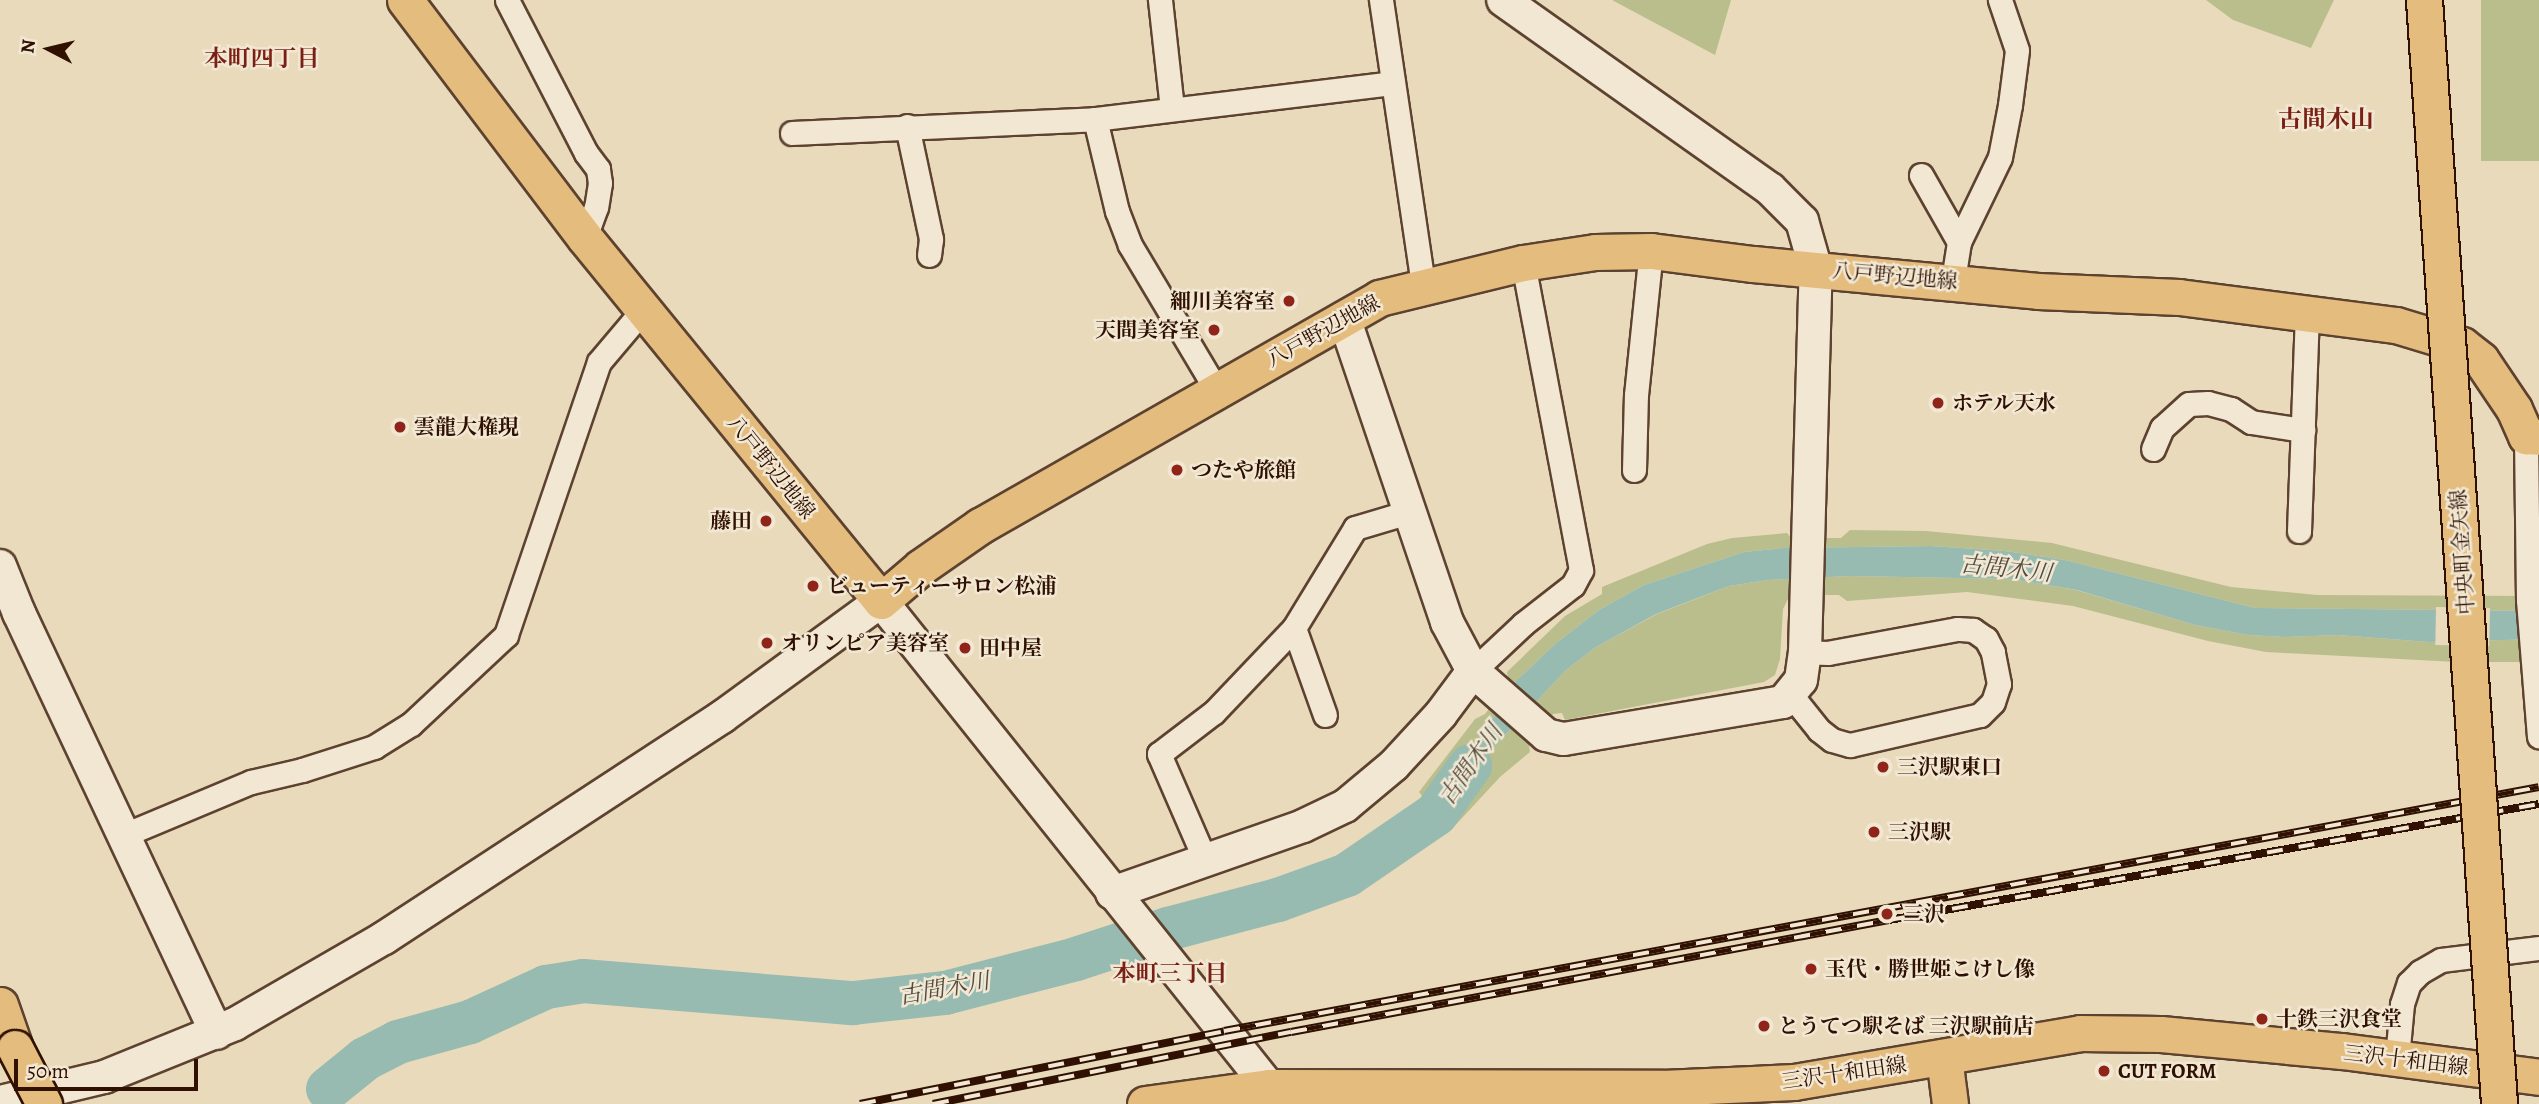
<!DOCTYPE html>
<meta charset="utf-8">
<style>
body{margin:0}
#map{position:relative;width:2539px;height:1104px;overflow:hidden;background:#e9dabb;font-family:Alegreya,"Noto Serif JP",serif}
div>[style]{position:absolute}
.green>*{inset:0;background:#babe8d;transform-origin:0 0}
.water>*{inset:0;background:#97bbb0}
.pier>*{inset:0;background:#e9dabb;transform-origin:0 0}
.river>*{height:44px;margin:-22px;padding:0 22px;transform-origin:22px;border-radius:22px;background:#97bbb0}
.roads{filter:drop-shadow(2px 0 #5e4230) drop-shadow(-2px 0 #5e4230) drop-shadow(0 2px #5e4230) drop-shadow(0 -2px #5e4230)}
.street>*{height:23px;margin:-11.5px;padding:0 11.5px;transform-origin:11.5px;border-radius:11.5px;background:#f1e7d3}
.secondary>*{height:32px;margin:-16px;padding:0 16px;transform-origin:16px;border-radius:16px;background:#f1e7d3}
.primary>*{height:35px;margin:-17.5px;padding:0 17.5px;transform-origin:17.5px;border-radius:17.5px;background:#e4bd7e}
.rail>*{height:8px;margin-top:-4px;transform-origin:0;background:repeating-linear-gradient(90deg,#f1e7d3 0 16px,#2f1001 0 32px);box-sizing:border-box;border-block:2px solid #2f1001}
.bridges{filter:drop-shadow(2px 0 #2f1001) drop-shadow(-2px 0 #2f1001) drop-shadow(0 2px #2f1001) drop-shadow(0 -2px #2f1001)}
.primary-bridge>*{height:35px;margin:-17.5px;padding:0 17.5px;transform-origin:17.5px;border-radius:17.5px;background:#e4bd7e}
.dots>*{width:19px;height:19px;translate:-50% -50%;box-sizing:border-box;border:4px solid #f1e7d3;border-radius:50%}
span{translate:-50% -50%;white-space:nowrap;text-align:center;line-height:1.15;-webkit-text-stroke:5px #f1e7d3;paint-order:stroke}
.street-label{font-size:21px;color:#2f1001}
.poi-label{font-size:21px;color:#2f1001;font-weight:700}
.right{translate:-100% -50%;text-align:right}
.left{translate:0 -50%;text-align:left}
.neighbourhood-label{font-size:23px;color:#7a1f14;font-weight:700}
.water-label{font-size:23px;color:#534c3e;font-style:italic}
.quarter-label{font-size:24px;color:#7a1f14;font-weight:700}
.north{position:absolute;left:14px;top:14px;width:70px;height:70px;-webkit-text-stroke:5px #f1e7d3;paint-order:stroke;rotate:277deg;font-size:19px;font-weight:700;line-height:28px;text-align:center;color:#2f1001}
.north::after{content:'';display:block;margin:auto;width:24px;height:32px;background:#2f1001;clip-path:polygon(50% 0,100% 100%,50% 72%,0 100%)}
.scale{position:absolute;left:14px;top:1059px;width:184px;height:32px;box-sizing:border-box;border:4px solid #2f1001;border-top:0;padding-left:9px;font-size:21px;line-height:24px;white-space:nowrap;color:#2f1001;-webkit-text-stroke:5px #f1e7d3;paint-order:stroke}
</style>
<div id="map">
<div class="green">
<div style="clip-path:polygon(1612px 0,1731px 0,1715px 55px)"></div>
<div style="clip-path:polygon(2206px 0,2334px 0,2311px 48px,2233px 20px)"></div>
<div style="left:2481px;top:0;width:58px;height:161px"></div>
<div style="clip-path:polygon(1850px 530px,1926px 531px,2052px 543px,2231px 587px,2317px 595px,2539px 596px,2539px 611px,2255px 608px,2065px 560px,2005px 551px,1931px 546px,1784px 548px,1744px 552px,1644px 585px,1599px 610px,1555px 644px,1514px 683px,1477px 745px,1455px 765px,1432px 809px,1419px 792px,1475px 719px,1485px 714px,1509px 682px,1507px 672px,1565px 616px,1602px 594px,1602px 587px,1707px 544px,1732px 538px,1787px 533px,1791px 538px,1841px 538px)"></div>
<div style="clip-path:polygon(1850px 576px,2012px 579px,2076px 590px,2195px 625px,2248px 635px,2284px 637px,2338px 635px,2429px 642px,2539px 639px,2539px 662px,2457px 662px,2266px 652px,2208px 641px,2073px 606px,1967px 592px,1847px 601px,1839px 595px,1790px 595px,1783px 609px,1780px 659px,1775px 675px,1764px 682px,1565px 720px,1562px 713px,1553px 714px,1529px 745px,1530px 752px,1500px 777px,1450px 831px,1439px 817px,1489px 752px,1566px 670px,1596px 647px,1657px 614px,1729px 586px,1768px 580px)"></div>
</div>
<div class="water">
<div style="clip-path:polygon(1931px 546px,2005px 551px,2065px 560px,2255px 608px,2539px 611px,2539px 639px,2429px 642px,2338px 635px,2284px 637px,2248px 635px,2195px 625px,2077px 590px,2012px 579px,1850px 576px,1768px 580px,1729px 586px,1700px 597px,1656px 614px,1596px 647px,1566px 670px,1489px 752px,1439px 817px,1432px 809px,1455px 765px,1477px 745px,1514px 683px,1555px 644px,1599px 610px,1644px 585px,1744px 552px,1784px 548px)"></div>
</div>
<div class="pier">
<div style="left:2436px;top:607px;width:54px;height:38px;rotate:1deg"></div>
</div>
<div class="river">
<div style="left:328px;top:1089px;width:48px;rotate:-39deg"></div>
<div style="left:365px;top:1059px;width:37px;rotate:-27deg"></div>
<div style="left:398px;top:1042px;width:75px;rotate:-15.5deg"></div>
<div style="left:470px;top:1022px;width:84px;rotate:-24.7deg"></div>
<div style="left:546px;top:987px;width:37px;rotate:-9deg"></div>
<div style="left:583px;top:981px;width:271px;rotate:4.7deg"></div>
<div style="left:853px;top:1003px;width:93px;rotate:-6.2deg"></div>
<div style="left:945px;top:993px;width:135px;rotate:-14.5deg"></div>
<div style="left:1076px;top:959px;width:97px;rotate:-18.1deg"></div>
<div style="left:1168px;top:929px;width:114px;rotate:-14.8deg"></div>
<div style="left:1278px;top:900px;width:73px;rotate:-19.9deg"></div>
<div style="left:1347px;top:875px;width:108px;rotate:-34.4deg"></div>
<div style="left:1436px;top:814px;width:59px;rotate:-54.7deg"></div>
</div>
<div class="roads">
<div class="street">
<div style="left:507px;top:0;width:172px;rotate:62.7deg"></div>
<div style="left:586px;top:153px;width:20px;rotate:53deg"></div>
<div style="left:598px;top:169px;width:14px;rotate:82deg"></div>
<div style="left:600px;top:183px;width:24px;rotate:99deg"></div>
<div style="left:596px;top:207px;width:33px;rotate:110deg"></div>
<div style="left:1160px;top:0;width:109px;rotate:83.7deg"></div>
<div style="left:1381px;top:0;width:289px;rotate:81.6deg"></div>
<div style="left:1095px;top:119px;width:95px;rotate:76.6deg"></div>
<div style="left:1117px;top:211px;width:36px;rotate:69deg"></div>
<div style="left:1130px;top:245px;width:170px;rotate:59.2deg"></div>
<div style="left:907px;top:126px;width:116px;rotate:78deg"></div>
<div style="left:931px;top:239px;width:16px;rotate:97deg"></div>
<div style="left:792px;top:133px;width:303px;rotate:-2.6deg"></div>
<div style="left:1095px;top:119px;width:300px;rotate:-6.9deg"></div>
<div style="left:1921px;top:175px;width:77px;rotate:60.4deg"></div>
<div style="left:1953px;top:280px;width:38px;rotate:-81deg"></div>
<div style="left:1959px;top:242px;width:94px;rotate:-64.2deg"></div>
<div style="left:2000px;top:157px;width:53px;rotate:-79.1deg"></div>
<div style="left:2010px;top:105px;width:55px;rotate:-82.7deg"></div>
<div style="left:2017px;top:50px;width:53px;rotate:-108.8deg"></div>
<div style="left:2526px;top:436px;width:164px;rotate:89.3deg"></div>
<div style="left:2528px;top:600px;width:137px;rotate:85.4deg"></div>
<div style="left:2153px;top:449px;width:23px;rotate:-67deg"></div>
<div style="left:2162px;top:428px;width:36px;rotate:-42deg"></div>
<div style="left:2189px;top:404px;width:19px;rotate:-3deg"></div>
<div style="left:2208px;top:403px;width:24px;rotate:15deg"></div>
<div style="left:2231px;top:409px;width:24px;rotate:33deg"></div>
<div style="left:2251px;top:422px;width:53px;rotate:8.7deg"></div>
<div style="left:1634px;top:470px;width:75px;rotate:-88.5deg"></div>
<div style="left:1636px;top:395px;width:145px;rotate:-84.1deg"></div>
<div style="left:2299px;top:531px;width:219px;rotate:-87.9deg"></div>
<div style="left:1473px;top:671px;width:69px;rotate:-43.2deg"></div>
<div style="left:1523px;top:624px;width:63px;rotate:-38deg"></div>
<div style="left:1573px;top:585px;width:17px;rotate:-62deg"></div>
<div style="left:1581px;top:570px;width:312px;rotate:-100.7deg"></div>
<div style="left:1791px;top:695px;width:45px;rotate:51.3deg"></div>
<div style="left:1819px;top:730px;width:16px;rotate:38deg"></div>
<div style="left:1832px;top:740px;width:19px;rotate:16deg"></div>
<div style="left:1850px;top:745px;width:133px;rotate:-13deg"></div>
<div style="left:1980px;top:715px;width:18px;rotate:-45deg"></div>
<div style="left:1993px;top:702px;width:19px;rotate:-72deg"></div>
<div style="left:1999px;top:684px;width:33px;rotate:-101deg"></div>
<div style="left:1993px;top:652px;width:15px;rotate:-118deg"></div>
<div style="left:1986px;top:639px;width:16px;rotate:-145deg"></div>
<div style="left:1973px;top:630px;width:16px;rotate:-176deg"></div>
<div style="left:1957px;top:629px;width:131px;rotate:169.5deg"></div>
<div style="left:1828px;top:653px;width:23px;rotate:-178deg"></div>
<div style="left:1325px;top:715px;width:92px;rotate:-109.6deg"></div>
<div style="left:1294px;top:628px;width:117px;rotate:-58.6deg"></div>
<div style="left:1355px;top:528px;width:56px;rotate:-16.5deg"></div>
<div style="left:124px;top:835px;width:138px;rotate:-22.7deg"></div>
<div style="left:251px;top:782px;width:52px;rotate:-13.2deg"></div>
<div style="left:302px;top:770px;width:76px;rotate:-17.7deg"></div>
<div style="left:374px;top:747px;width:44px;rotate:-31.9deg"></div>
<div style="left:411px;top:724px;width:130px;rotate:-43.1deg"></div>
<div style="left:506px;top:635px;width:288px;rotate:-71.2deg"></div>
<div style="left:599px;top:362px;width:68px;rotate:-49.8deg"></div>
<div style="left:1206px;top:862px;width:118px;rotate:-113.5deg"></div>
<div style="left:1159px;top:754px;width:69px;rotate:-37.4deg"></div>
<div style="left:1214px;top:712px;width:116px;rotate:-46.4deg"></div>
<div style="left:2397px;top:1058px;width:54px;rotate:-84.7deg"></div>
<div style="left:2402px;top:1004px;width:22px;rotate:-72deg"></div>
<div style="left:2409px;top:983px;width:16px;rotate:-45deg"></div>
<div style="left:2420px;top:972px;width:24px;rotate:-30deg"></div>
<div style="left:2441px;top:960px;width:99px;rotate:-7deg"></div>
</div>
<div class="secondary">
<div style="left:0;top:566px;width:51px;rotate:68deg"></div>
<div style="left:19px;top:613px;width:464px;rotate:64.8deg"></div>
<div style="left:1473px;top:671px;width:97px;rotate:41.2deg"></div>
<div style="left:1546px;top:735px;width:18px;rotate:13deg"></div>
<div style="left:1564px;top:739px;width:222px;rotate:-9.6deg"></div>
<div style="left:1783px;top:702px;width:28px;rotate:-51deg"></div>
<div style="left:1801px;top:680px;width:28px;rotate:-82deg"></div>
<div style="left:1805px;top:652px;width:382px;rotate:-88.4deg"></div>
<div style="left:1816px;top:270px;width:51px;rotate:-105.9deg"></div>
<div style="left:1802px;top:221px;width:45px;rotate:-135deg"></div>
<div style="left:1770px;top:189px;width:327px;rotate:-144.7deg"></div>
<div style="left:1112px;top:893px;width:202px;rotate:-19.3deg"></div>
<div style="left:1303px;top:826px;width:47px;rotate:-25.5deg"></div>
<div style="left:1345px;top:806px;width:64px;rotate:-39.9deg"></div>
<div style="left:1394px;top:765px;width:69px;rotate:-47.3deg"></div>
<div style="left:1441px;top:714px;width:54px;rotate:-53.3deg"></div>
<div style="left:1473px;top:671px;width:55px;rotate:-118deg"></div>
<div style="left:1447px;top:622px;width:321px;rotate:-108.7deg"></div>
<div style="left:0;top:1102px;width:107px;rotate:-13.5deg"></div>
<div style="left:104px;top:1077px;width:141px;rotate:-22deg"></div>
<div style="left:235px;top:1024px;width:172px;rotate:-30deg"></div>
<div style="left:384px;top:938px;width:404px;rotate:-33.2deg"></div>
<div style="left:722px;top:717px;width:197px;rotate:-36.1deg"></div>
<div style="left:881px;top:601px;width:622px;rotate:51.4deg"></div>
</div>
<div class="primary">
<div style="left:405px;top:0;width:298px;rotate:52.9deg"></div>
<div style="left:585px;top:238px;width:468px;rotate:50.8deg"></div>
<div style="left:881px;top:601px;width:52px;rotate:-40.4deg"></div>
<div style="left:921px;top:567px;width:72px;rotate:-34.8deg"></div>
<div style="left:980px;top:526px;width:460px;rotate:-29.7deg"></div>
<div style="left:1379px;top:298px;width:148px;rotate:-13.7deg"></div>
<div style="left:1523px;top:263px;width:73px;rotate:-8.7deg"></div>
<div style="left:1595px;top:252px;width:56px;rotate:-1deg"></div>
<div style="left:1651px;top:251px;width:103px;rotate:7.3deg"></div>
<div style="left:1753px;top:264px;width:286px;rotate:5.4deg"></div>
<div style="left:2038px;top:291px;width:141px;rotate:2.4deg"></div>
<div style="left:2179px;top:297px;width:219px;rotate:7.4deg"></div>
<div style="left:2396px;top:325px;width:69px;rotate:16.9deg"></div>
<div style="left:2462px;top:345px;width:24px;rotate:38deg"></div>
<div style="left:2481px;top:360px;width:59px;rotate:56deg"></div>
<div style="left:2514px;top:409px;width:30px;rotate:66deg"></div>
<div style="left:2526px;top:436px;width:13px;rotate:4deg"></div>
<div style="left:0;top:1005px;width:46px;rotate:70.8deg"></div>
<div style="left:1944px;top:1057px;width:47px;rotate:82.7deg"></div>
<div style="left:1145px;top:1104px;width:125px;rotate:-7.8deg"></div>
<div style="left:1269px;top:1087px;width:393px;rotate:0.1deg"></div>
<div style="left:1662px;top:1088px;width:132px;rotate:-2.6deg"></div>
<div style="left:1794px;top:1082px;width:290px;rotate:-9.7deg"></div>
<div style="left:2080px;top:1033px;width:81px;rotate:0.7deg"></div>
<div style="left:2161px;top:1034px;width:182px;rotate:5.4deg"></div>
<div style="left:2342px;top:1051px;width:199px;rotate:7.5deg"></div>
</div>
</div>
<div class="rail">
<div style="left:860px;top:1104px;width:371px;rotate:-11.3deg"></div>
<div style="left:1224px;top:1031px;width:1337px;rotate:-10.51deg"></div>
<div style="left:933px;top:1104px;width:365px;rotate:-11.4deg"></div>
<div style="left:1291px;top:1032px;width:608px;rotate:-10.61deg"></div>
<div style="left:1889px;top:920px;width:660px;rotate:-10.12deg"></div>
</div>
<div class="bridges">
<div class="primary-bridge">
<div style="left:2424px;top:0;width:1107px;rotate:86.11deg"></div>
<div style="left:15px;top:1048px;width:63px;rotate:62.6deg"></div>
</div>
</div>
<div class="dots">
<div style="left:1289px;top:301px;background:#8f2418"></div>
<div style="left:1214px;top:330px;background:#8f2418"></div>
<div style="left:1938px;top:403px;background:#8f2418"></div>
<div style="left:400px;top:427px;background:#8f2418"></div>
<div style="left:1177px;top:470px;background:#8f2418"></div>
<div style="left:766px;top:521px;background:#8f2418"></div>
<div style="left:813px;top:586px;background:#8f2418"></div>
<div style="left:767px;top:643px;background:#8f2418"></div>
<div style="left:965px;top:648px;background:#8f2418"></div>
<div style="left:1883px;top:767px;background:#8f2418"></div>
<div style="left:1874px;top:832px;background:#8f2418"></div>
<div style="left:1887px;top:914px;background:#8f2418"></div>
<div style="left:1811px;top:969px;background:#8f2418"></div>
<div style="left:2262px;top:1019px;background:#8f2418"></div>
<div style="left:1764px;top:1026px;background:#8f2418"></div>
<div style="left:2104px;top:1071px;background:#8f2418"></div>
</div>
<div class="street-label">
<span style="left:1895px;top:276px;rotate:5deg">八戸野辺地線</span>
<span style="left:1323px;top:331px;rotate:-29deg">八戸野辺地線</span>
<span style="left:771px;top:467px;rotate:51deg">八戸野辺地線</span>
<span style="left:2462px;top:552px;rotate:-94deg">中央町金矢線</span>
<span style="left:2406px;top:1060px;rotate:7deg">三沢十和田線</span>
<span style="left:1844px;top:1073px;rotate:-8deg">三沢十和田線</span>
</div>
<div class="poi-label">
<span class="right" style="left:1275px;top:301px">細川美容室</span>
<span class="right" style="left:1200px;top:330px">天間美容室</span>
<span class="left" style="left:1952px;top:403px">ホテル天水</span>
<span class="left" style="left:414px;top:427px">雲龍大権現</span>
<span class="left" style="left:1191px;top:470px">つたや旅館</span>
<span class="right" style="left:752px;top:521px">藤田</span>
<span class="left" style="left:827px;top:586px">ビューティーサロン松浦</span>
<span class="left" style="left:781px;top:643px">オリンピア美容室</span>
<span class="left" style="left:979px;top:648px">田中屋</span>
<span class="left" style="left:1897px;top:767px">三沢駅東口</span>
<span class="left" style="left:1888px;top:832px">三沢駅</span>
<span class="left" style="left:1903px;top:914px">三沢</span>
<span class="left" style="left:1825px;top:969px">玉代・勝世姫こけし像</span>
<span class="left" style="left:2276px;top:1019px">十鉄三沢食堂</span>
<span class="left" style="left:1778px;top:1026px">とうてつ駅そば 三沢駅前店</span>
<span class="left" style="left:2118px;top:1071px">CUT FORM</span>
</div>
<div class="neighbourhood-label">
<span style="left:262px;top:59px">本町四丁目</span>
<span style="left:1170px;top:974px">本町三丁目</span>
</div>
<div class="water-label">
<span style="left:2006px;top:569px;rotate:6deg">古間木川</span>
<span style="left:1471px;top:765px;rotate:-55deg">古間木川</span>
<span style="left:944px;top:989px;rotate:-10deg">古間木川</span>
</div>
<div class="quarter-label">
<span style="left:2326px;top:120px">古間木山</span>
</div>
<div class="north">N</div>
<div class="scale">50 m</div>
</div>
